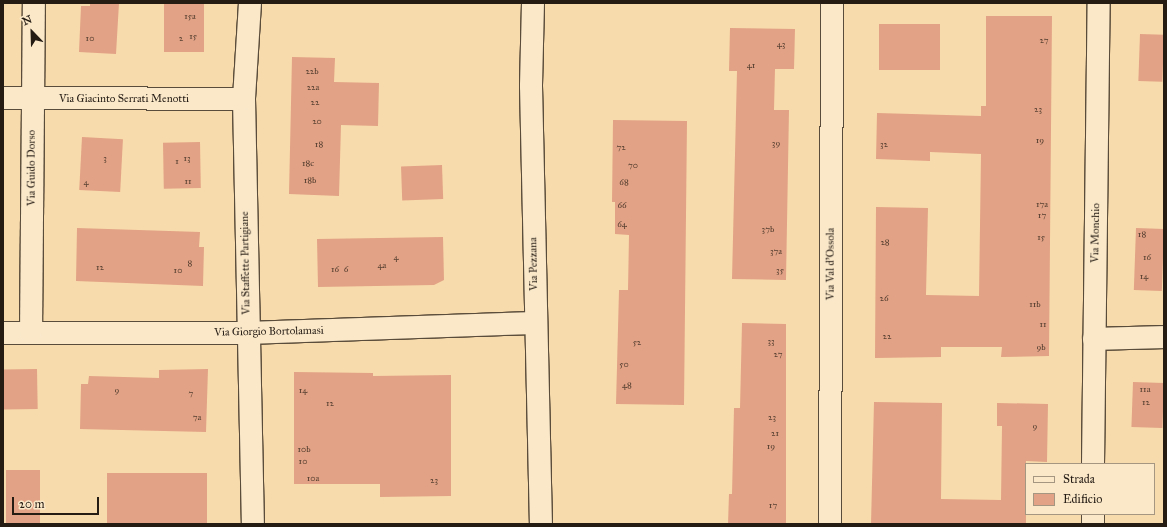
<!DOCTYPE html>
<style>
body{margin:0}
#map{position:relative;width:1167px;height:527px;overflow:hidden;background:#f8dbac;font-family:"IM FELL Great Primer",serif}
div>[style]{position:absolute}
.building>*{inset:0;background:#e2a285;transform-origin:0 0}
.roads{filter:drop-shadow(1px 0 #5a4c3a) drop-shadow(-1px 0 #5a4c3a) drop-shadow(0 1px #5a4c3a) drop-shadow(0 -1px #5a4c3a)}
.street>*{height:22px;margin:-11px;padding:0 11px;transform-origin:11px;border-radius:11px;background:#fae8c9}
.secondary>*{height:22px;margin:-11px;padding:0 11px;transform-origin:11px;border-radius:11px;background:#fae8c9}
span{translate:-50% -50%;white-space:nowrap;text-align:center;line-height:1.15;-webkit-text-stroke:4px #fae8c9;paint-order:stroke}
.number-label{font-size:9px;color:#543e30}
.number-label span{-webkit-text-stroke-width:0}
.street-label{font-size:11px;color:#251c14}
.frame{position:absolute;inset:0;border:4px solid #251c14;pointer-events:none}
.legend{position:absolute;left:1025px;top:463px;width:130px;height:52px;box-sizing:border-box;background:#fae8c9;border:1px solid #a59681;margin:0;padding:5px 7px;list-style:none;font-size:12px;color:#251c14}
.legend li{display:flex;align-items:center;gap:8px;height:20px}
.legend b{width:20px;border:1px solid #a59681}
.north{position:absolute;left:12px;top:12px;width:40px;height:40px;-webkit-text-stroke:3px #fae8c9;paint-order:stroke;rotate:337deg;font-size:11px;font-weight:700;line-height:16px;text-align:center;color:#251c14}
.north::after{content:'';display:block;margin:auto;width:14px;height:18px;background:#251c14;clip-path:polygon(50% 0,100% 100%,50% 72%,0 100%)}
.scale{position:absolute;left:12px;top:497px;width:87px;height:18px;box-sizing:border-box;border:2px solid #251c14;border-top:0;padding-left:5px;font-size:12px;line-height:14px;white-space:nowrap;color:#251c14;-webkit-text-stroke:3px #fae8c9;paint-order:stroke}
</style>
<div id="map">
<div class="building">
<div style="clip-path:polygon(90px 3px,119px 3px,116px 54px,79px 52px,81px 6px,90px 6px)"></div>
<div style="left:164px;top:3px;width:40px;height:49px"></div>
<div style="clip-path:polygon(986px 16px,1052px 16px,1049px 356px,1001px 357px,1002px 347px,941px 347px,941px 357px,875px 358px,876px 207px,928px 208px,926px 295px,979px 296px,981px 154px,930px 152px,930px 161px,876px 159px,877px 113px,981px 116px,981px 106px,986px 106px)"></div>
<div style="left:879px;top:24px;width:61px;height:46px"></div>
<div style="clip-path:polygon(730px 28px,795px 29px,794px 69px,775px 69px,774px 110px,789px 110px,786px 280px,732px 279px,737px 71px,729px 71px)"></div>
<div style="left:1140px;top:34px;width:24px;height:47px;rotate:2deg"></div>
<div style="clip-path:polygon(292px 57px,335px 58px,334px 82px,379px 83px,378px 126px,341px 125px,339px 196px,289px 194px)"></div>
<div style="clip-path:polygon(613px 120px,687px 121px,684px 405px,616px 404px,619px 290px,628px 290px,629px 235px,615px 234px,615px 202px,612px 202px)"></div>
<div style="left:82px;top:137px;width:41px;height:53px;rotate:3deg"></div>
<div style="left:200px;top:142px;width:46px;height:37px;rotate:89deg"></div>
<div style="left:442px;top:165px;width:34px;height:41px;rotate:88deg"></div>
<div style="clip-path:polygon(77px 228px,200px 232px,199px 247px,204px 247px,203px 286px,76px 281px)"></div>
<div style="left:1136px;top:228px;width:28px;height:62px;rotate:2deg"></div>
<div style="clip-path:polygon(443px 237px,444px 280px,434px 285px,318px 287px,317px 239px)"></div>
<div style="clip-path:polygon(742px 323px,786px 324px,786px 524px,728px 524px,729px 494px,732px 494px,734px 408px,740px 408px)"></div>
<div style="left:37px;top:369px;width:40px;height:34px;rotate:89deg"></div>
<div style="clip-path:polygon(208px 369px,206px 432px,80px 429px,81px 384px,88px 384px,89px 376px,159px 378px,159px 370px)"></div>
<div style="clip-path:polygon(294px 372px,373px 373px,373px 376px,451px 375px,451px 496px,380px 497px,380px 484px,294px 484px)"></div>
<div style="left:1133px;top:382px;width:31px;height:45px;rotate:2deg"></div>
<div style="clip-path:polygon(874px 402px,942px 403px,941px 499px,1001px 500px,1002px 426px,997px 426px,997px 403px,1048px 404px,1047px 462px,1026px 461px,1026px 524px,871px 524px)"></div>
<div style="left:6px;top:470px;width:34px;height:54px"></div>
<div style="left:107px;top:473px;width:100px;height:51px"></div>
</div>
<div class="roads">
<div class="street">
<div style="left:250px;top:3px;width:96px;rotate:93.6deg"></div>
<div style="left:244px;top:99px;width:425px;rotate:88.8deg"></div>
<div style="left:3px;top:98px;width:241px;rotate:0.2deg"></div>
<div style="left:3px;top:333px;width:244px"></div>
<div style="left:247px;top:333px;width:288px;rotate:-2deg"></div>
<div style="left:31px;top:333px;width:330px;rotate:-89.5deg"></div>
<div style="left:1094px;top:339px;width:70px;rotate:-1.6deg"></div>
<div style="left:1093px;top:464px;width:461px;rotate:-89.3deg"></div>
<div style="left:830px;top:524px;width:521px;rotate:-89.78deg"></div>
<div style="left:1093px;top:524px;width:10px;rotate:-90deg"></div>
</div>
<div class="secondary">
<div style="left:533px;top:3px;width:83px;rotate:91.4deg"></div>
<div style="left:531px;top:86px;width:438px;rotate:88.7deg"></div>
</div>
</div>
<div class="number-label">
<span style="left:190px;top:16px">15a</span>
<span style="left:193px;top:36px">15</span>
<span style="left:90px;top:38px">10</span>
<span style="left:181px;top:38px">2</span>
<span style="left:1044px;top:40px">27</span>
<span style="left:781px;top:44px">43</span>
<span style="left:751px;top:65px">41</span>
<span style="left:312px;top:71px">22b</span>
<span style="left:313px;top:87px">22a</span>
<span style="left:315px;top:102px">22</span>
<span style="left:1038px;top:109px">23</span>
<span style="left:317px;top:121px">20</span>
<span style="left:1040px;top:140px">19</span>
<span style="left:776px;top:143px">39</span>
<span style="left:319px;top:144px">18</span>
<span style="left:884px;top:144px">32</span>
<span style="left:621px;top:147px">72</span>
<span style="left:105px;top:158px">3</span>
<span style="left:187px;top:158px">13</span>
<span style="left:177px;top:161px">1</span>
<span style="left:308px;top:163px">18c</span>
<span style="left:633px;top:165px">70</span>
<span style="left:310px;top:180px">18b</span>
<span style="left:188px;top:181px">11</span>
<span style="left:86px;top:182px">4</span>
<span style="left:624px;top:182px">68</span>
<span style="left:1042px;top:204px">17a</span>
<span style="left:622px;top:205px">66</span>
<span style="left:1042px;top:215px">17</span>
<span style="left:622px;top:224px">64</span>
<span style="left:768px;top:229px">37b</span>
<span style="left:1142px;top:234px">18</span>
<span style="left:1041px;top:237px">15</span>
<span style="left:885px;top:242px">28</span>
<span style="left:776px;top:251px">37a</span>
<span style="left:396px;top:257px">4</span>
<span style="left:1147px;top:257px">16</span>
<span style="left:190px;top:263px">8</span>
<span style="left:382px;top:265px">4a</span>
<span style="left:100px;top:267px">12</span>
<span style="left:335px;top:269px">16</span>
<span style="left:346px;top:269px">6</span>
<span style="left:178px;top:270px">10</span>
<span style="left:780px;top:270px">35</span>
<span style="left:1144px;top:276px">14</span>
<span style="left:884px;top:298px">26</span>
<span style="left:1035px;top:304px">11b</span>
<span style="left:1043px;top:324px">11</span>
<span style="left:887px;top:336px">22</span>
<span style="left:771px;top:341px">33</span>
<span style="left:637px;top:342px">52</span>
<span style="left:1041px;top:347px">9b</span>
<span style="left:778px;top:354px">27</span>
<span style="left:624px;top:364px">50</span>
<span style="left:627px;top:385px">48</span>
<span style="left:1145px;top:389px">11a</span>
<span style="left:117px;top:390px">9</span>
<span style="left:303px;top:390px">14</span>
<span style="left:191px;top:393px">7</span>
<span style="left:1146px;top:402px">12</span>
<span style="left:330px;top:403px">12</span>
<span style="left:197px;top:417px">7a</span>
<span style="left:772px;top:417px">23</span>
<span style="left:1035px;top:426px">9</span>
<span style="left:775px;top:433px">21</span>
<span style="left:771px;top:446px">19</span>
<span style="left:304px;top:449px">10b</span>
<span style="left:303px;top:461px">10</span>
<span style="left:313px;top:478px">10a</span>
<span style="left:434px;top:480px">23</span>
<span style="left:773px;top:505px">17</span>
</div>
<div class="street-label">
<span style="left:124px;top:99px">Via Giacinto Serrati Menotti</span>
<span style="left:32px;top:168px;rotate:-90deg">Via Guido Dorso</span>
<span style="left:1096px;top:233px;rotate:-89deg">Via Monchio</span>
<span style="left:246px;top:263px;rotate:-91deg">Via Staffette Partigiane</span>
<span style="left:534px;top:264px;rotate:-91deg">Via Pezzana</span>
<span style="left:831px;top:264px;rotate:-90deg">Via Val d'Ossola</span>
<span style="left:269px;top:332px;rotate:-1deg">Via Giorgio Bortolamasi</span>
</div>
<div class="frame"></div>
<ul class="legend">
<li><b style="height:5px;background:#fae8c9"></b>Strada</li>
<li><b style="height:11px;background:#e2a285"></b>Edificio</li>
</ul>
<div class="north">N</div>
<div class="scale">20 m</div>
</div>
